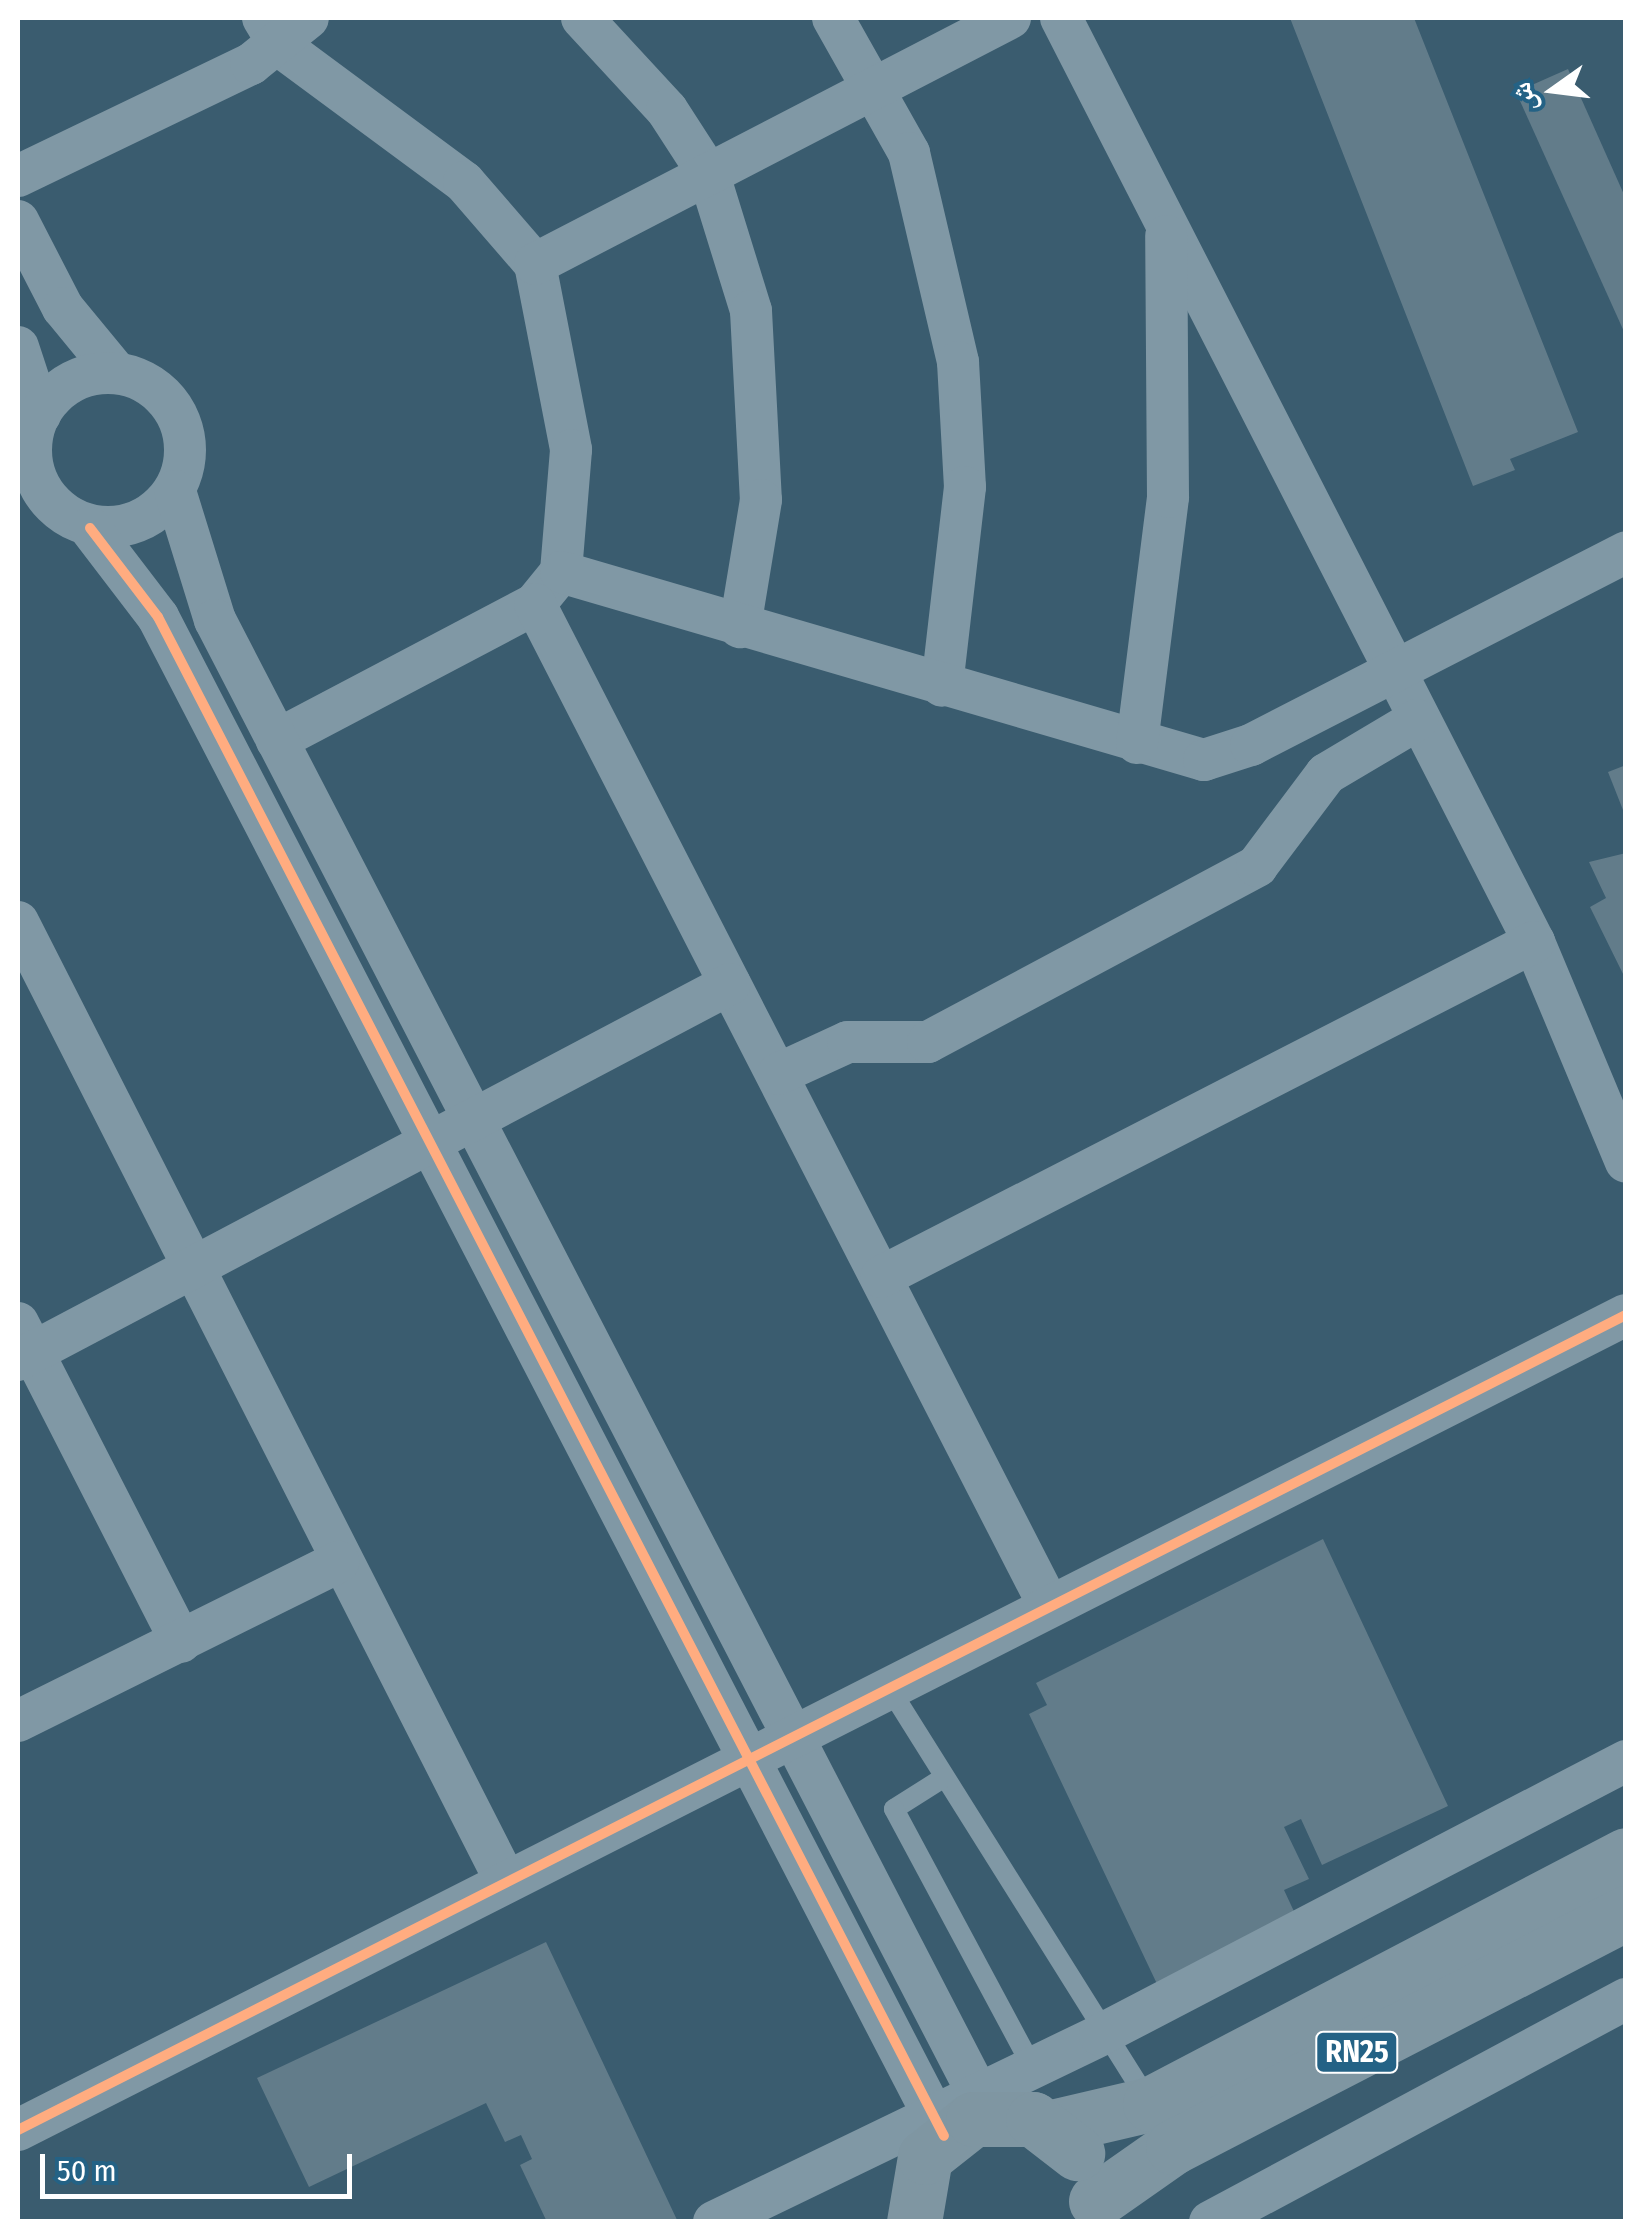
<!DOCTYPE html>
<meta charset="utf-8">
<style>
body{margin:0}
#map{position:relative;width:1643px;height:2239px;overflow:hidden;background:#3a5c6f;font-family:"Fira Sans Condensed","Noto Naskh Arabic",sans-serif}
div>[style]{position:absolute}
.building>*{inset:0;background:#627c8a}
.lane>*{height:20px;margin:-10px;padding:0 10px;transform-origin:10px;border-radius:10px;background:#8098a5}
.street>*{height:42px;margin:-21px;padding:0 21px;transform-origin:21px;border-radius:21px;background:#8098a5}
.street>.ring{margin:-21px;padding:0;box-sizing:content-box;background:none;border:42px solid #8098a5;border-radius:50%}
.primary>*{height:55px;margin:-27.5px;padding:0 27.5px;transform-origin:27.5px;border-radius:27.5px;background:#7f96a2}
.cycleway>*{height:10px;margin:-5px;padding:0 5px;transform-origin:5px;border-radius:5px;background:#ffac80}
span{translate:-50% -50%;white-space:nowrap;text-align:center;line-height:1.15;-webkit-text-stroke:10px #246285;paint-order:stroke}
.shield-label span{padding:2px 8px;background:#246285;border:2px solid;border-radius:8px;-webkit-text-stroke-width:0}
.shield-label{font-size:30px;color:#fff;font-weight:700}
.frame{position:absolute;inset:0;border:20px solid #fff;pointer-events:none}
.north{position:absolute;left:1503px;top:40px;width:100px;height:100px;-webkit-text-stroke:8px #246285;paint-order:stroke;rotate:256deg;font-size:28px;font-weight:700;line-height:40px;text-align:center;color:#fff}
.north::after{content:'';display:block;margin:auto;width:35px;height:45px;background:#fff;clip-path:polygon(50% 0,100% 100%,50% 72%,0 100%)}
.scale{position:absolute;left:40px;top:2154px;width:312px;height:45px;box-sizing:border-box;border:5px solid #fff;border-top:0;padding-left:12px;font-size:30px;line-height:35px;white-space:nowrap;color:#fff;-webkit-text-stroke:8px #246285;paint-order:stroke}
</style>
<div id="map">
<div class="building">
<div style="clip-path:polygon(1290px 18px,1414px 18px,1578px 432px,1510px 459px,1515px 470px,1473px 486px)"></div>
<div style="clip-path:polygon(1568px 69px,1626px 199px,1626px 336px,1516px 92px)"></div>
<div style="clip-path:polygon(1626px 765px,1626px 815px,1625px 815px,1608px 772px)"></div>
<div style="clip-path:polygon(1626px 853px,1626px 980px,1590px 907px,1606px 898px,1589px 862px)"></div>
<div style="clip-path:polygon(1323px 1539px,1448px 1806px,1322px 1865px,1301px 1819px,1284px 1827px,1309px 1879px,1284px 1890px,1298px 1920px,1158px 1986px,1029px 1714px,1047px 1705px,1036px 1683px)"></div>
<div style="clip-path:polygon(546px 1942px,678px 2222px,547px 2222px,520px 2165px,532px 2159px,521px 2135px,505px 2142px,486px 2103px,309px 2187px,257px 2078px)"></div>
</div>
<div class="lane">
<div style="left:888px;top:1686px;width:491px;rotate:57.9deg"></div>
<div style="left:943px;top:1778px;width:58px;rotate:147.7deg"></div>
<div style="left:894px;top:1809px;width:292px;rotate:61.8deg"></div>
</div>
<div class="street">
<div style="left:263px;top:18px;width:33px;rotate:59deg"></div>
<div style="left:280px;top:46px;width:229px;rotate:36.5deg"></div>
<div style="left:464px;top:182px;width:108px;rotate:49.1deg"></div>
<div style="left:535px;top:264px;width:189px;rotate:79deg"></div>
<div style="left:571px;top:450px;width:122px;rotate:94.7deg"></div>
<div style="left:561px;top:572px;width:41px;rotate:129.1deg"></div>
<div style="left:535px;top:604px;width:292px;rotate:152.2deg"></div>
<div style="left:582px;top:18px;width:125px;rotate:47.3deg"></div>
<div style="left:667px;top:110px;width:77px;rotate:57.1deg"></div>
<div style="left:709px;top:175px;width:142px;rotate:72.8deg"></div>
<div style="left:751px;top:311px;width:189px;rotate:87deg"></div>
<div style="left:761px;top:500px;width:129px;rotate:99.4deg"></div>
<div style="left:833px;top:18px;width:155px;rotate:60.6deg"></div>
<div style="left:909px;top:153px;width:215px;rotate:76.8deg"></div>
<div style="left:958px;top:362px;width:125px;rotate:86.8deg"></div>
<div style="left:965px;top:487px;width:200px;rotate:96.6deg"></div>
<div style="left:1061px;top:18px;width:1038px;rotate:62.89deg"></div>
<div style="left:1534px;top:942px;width:238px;rotate:67.3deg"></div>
<div style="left:18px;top:176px;width:259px;rotate:-25.7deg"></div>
<div style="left:251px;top:64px;width:73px;rotate:-38.9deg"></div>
<div style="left:18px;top:221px;width:98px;rotate:62.7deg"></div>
<div style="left:63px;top:308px;width:82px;rotate:50.5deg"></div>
<div style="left:535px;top:264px;width:535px;rotate:-27.38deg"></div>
<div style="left:18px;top:347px;width:71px;rotate:71.8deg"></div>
<div class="ring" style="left:31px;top:373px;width:112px;height:112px"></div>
<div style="left:175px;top:491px;width:135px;rotate:72.8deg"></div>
<div style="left:215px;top:620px;width:1683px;rotate:62.63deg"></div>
<div style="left:90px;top:528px;width:112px;rotate:52.6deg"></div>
<div style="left:158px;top:617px;width:1710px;rotate:62.64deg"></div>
<div style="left:561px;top:572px;width:670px;rotate:16.3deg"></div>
<div style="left:1204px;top:760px;width:49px;rotate:-17.7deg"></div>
<div style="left:1251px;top:745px;width:422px;rotate:-27.2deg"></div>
<div style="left:535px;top:604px;width:1122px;rotate:62.84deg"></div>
<div style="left:1137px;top:743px;width:248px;rotate:-82.8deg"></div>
<div style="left:1168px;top:497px;width:261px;rotate:-90.4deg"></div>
<div style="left:18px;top:922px;width:1077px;rotate:63.05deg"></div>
<div style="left:778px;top:1074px;width:77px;rotate:-24.6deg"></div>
<div style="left:848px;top:1042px;width:80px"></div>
<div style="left:928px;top:1042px;width:373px;rotate:-28.1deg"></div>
<div style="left:1257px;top:866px;width:115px;rotate:-53.1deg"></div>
<div style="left:1326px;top:774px;width:106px;rotate:-30.7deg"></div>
<div style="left:881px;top:1277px;width:734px;rotate:-27.16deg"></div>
<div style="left:18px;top:1323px;width:358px;rotate:62.9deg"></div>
<div style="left:18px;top:1360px;width:805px;rotate:-27.84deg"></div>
<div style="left:18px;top:1721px;width:358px;rotate:-26.4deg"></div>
<div style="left:18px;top:2130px;width:1803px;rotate:-26.88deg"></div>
<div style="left:714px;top:2222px;width:429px;rotate:-25.8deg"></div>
<div style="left:1100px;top:2035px;width:593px;rotate:-27.52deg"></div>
<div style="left:1210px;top:2222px;width:472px;rotate:-28.2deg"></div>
</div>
<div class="primary">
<div style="left:1052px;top:2127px;width:101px;rotate:-13.2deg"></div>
<div style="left:1150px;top:2104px;width:537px;rotate:-27.61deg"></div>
<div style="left:1096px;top:2201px;width:94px;rotate:-35deg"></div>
<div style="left:1173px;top:2147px;width:510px;rotate:-27.32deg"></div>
<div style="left:914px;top:2222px;width:66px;rotate:-80.4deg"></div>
<div style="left:925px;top:2157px;width:61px;rotate:-38.4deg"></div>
<div style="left:973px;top:2119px;width:60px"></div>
<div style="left:1033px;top:2119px;width:56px;rotate:37.7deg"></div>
</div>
<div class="cycleway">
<div style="left:90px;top:528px;width:112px;rotate:52.6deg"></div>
<div style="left:158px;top:617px;width:1710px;rotate:62.64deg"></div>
<div style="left:18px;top:2130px;width:1803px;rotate:-26.88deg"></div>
</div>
<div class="shield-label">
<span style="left:1357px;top:2052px">RN25</span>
</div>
<div class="frame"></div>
<div class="north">ش</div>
<div class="scale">50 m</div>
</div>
